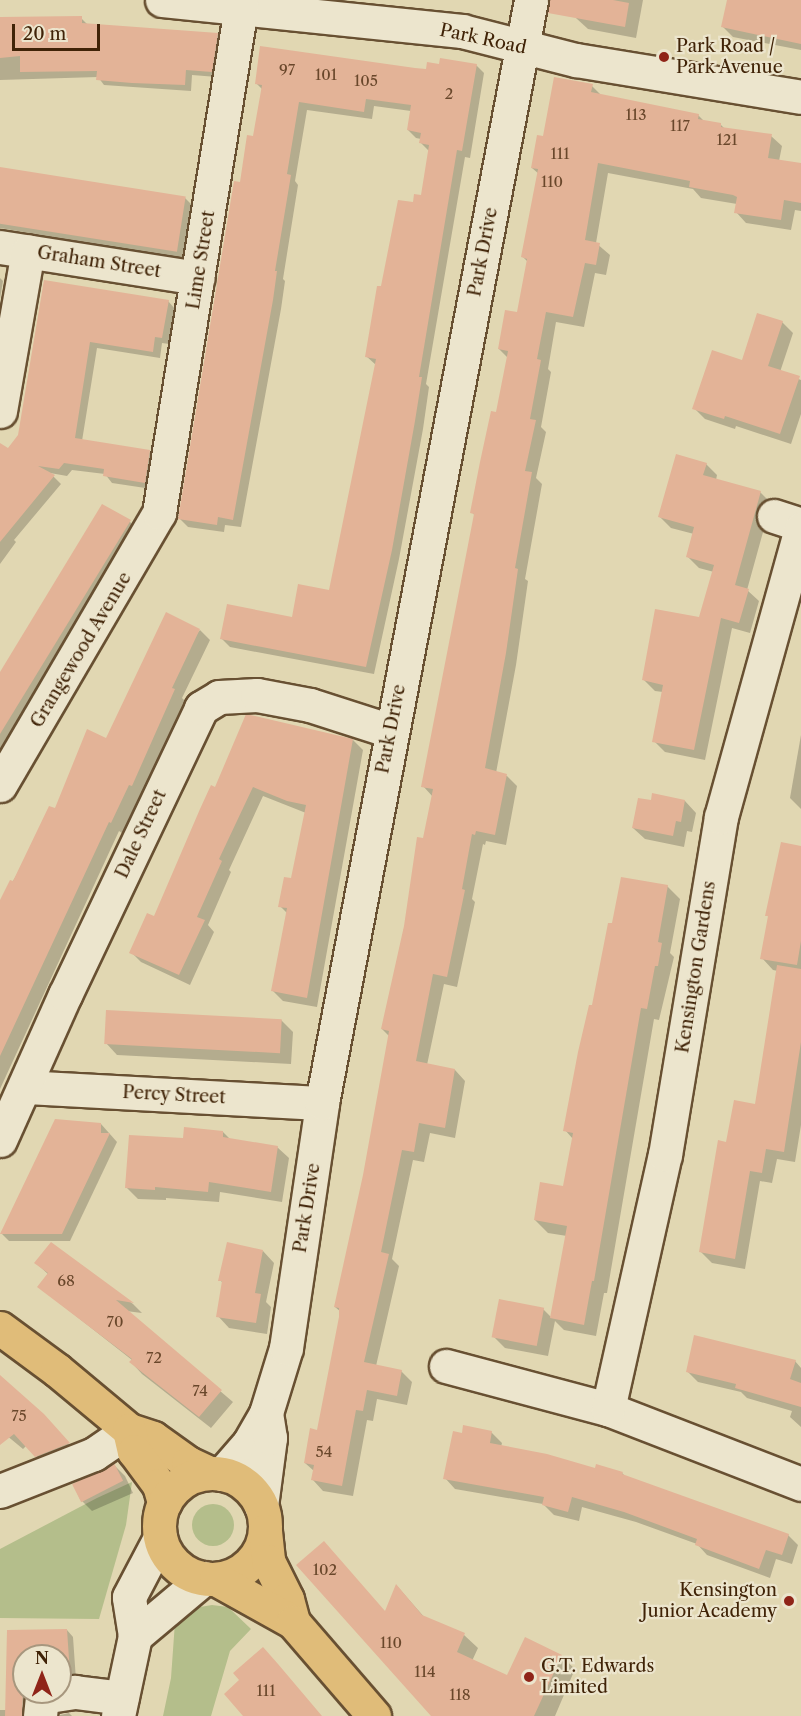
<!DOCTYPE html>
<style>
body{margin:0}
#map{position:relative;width:801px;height:1716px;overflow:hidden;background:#e1d7b2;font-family:"Libre Caslon Text",serif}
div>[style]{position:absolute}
.green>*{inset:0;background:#b4be8b}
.round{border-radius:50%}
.shadow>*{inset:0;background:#0003}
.building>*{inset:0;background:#e3b397;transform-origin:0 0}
.roads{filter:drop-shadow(2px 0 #685032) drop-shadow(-2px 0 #685032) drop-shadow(0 2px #685032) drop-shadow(0 -2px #685032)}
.minor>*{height:33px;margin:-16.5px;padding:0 16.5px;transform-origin:16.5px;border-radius:16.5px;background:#ece5cd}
.major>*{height:33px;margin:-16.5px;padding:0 16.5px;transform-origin:16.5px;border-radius:16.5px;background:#e0bc79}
.major>.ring{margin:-16.5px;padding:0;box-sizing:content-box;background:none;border:33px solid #e0bc79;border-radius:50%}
.dots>*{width:16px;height:16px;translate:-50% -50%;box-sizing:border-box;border:3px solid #ece5cd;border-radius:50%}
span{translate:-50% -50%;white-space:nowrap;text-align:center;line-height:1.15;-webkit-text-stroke:4.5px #ece5cd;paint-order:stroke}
.number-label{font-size:15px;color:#69472b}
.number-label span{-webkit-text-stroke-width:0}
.street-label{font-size:18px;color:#402307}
.poi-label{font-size:18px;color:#402307}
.left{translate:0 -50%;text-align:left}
.right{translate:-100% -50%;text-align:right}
.north{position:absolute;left:12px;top:1644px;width:60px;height:60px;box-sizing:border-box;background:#ece5cd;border:2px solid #a7977e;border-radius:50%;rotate:0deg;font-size:16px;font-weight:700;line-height:24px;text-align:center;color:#402307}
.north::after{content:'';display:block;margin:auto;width:21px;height:27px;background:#8f2418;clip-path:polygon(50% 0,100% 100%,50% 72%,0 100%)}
.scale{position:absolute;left:12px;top:24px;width:88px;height:27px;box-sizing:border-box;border:3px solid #402307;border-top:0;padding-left:8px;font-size:18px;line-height:21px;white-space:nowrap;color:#402307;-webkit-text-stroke:4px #ece5cd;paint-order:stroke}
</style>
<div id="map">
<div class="green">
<div style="clip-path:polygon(132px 1482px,126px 1525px,99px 1619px,0 1618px,0 1549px,97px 1498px)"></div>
<div class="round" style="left:192px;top:1504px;width:42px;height:42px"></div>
<div style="clip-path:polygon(212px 1605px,228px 1607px,251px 1629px,230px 1651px,211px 1716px,163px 1716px,171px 1678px,175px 1622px,194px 1608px)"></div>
</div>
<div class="shadow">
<div style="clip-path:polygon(579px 0,643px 0,636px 38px,588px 29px,576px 18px)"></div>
<div style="clip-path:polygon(729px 0,801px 0,801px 50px,733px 37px,723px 27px)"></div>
<div style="clip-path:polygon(81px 18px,88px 25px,217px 34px,223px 40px,217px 77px,192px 75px,191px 91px,104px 85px,98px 77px,0 80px,0 19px)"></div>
<div style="clip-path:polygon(476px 65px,484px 73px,470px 158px,465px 157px,426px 384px,429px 387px,423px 429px,399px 559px,374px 674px,230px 647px,222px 639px,293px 619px,330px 592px,376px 365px,366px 356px,382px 288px,414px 204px,422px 197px,430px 152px,421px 143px,421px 139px,416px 138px,408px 130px,411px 111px,374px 106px,372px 119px,307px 110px,295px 181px,298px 185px,283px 279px,285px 281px,281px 309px,241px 527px,225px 525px,224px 532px,188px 527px,180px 519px,241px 183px,254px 138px,262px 89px,256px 83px)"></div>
<div style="clip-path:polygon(592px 86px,602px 96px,698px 115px,705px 122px,721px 125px,725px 129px,771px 136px,782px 146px,779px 161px,801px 165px,801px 211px,795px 210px,791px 230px,746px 223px,736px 212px,737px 204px,701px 198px,693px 189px,608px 173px,596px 243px,610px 255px,606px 275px,595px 273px,584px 327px,556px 322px,548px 369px,551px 372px,541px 427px,546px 432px,536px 478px,542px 484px,525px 579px,528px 581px,516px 665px,496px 773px,507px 776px,517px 786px,506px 845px,486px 841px,485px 845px,483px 844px,472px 899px,475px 902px,457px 987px,444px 984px,427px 1065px,455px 1070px,465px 1081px,455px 1138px,430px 1133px,424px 1162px,413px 1160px,392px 1259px,399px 1266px,376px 1366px,401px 1371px,412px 1382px,407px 1405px,377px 1399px,373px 1421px,367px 1420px,353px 1496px,323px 1491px,313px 1480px,314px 1471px,305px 1463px,318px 1431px,341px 1312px,335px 1307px,364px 1175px,389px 1036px,382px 1029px,433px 797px,423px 786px,475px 516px,472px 512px,498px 414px,508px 358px,499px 349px,518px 314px,528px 262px,523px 257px,539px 174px,532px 168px,544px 138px)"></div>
<div style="clip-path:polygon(0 168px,185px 198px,192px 205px,183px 259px,0 228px)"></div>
<div style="clip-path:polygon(0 278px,3px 281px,0 299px)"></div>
<div style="clip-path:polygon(46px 282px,168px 301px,175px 309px,169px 344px,162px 343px,160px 358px,97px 348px,82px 441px,149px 452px,157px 459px,152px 489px,112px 483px,105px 474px,72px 470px,67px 476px,50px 473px,61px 484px,14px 540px,16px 542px,0 564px,0 461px,14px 467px)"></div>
<div style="clip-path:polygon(782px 322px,793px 333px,780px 372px,801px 380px,801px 414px,791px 444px,736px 426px,735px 429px,705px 419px,694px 408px)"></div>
<div style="clip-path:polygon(706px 464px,717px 475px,716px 480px,760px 492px,771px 503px,747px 590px,759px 601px,750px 633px,732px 628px,705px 760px,665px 752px,654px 741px,663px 692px,655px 691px,644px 680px,700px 619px,714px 572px,699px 568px,688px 557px,694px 534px,671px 528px,660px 517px)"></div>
<div style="clip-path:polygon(103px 506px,130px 522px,142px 533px,0 770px,0 675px)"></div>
<div style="clip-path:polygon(200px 630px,210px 640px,182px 698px,185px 701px,143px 796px,140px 795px,122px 833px,119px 831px,0 1089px,0 903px,55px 810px,106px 740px)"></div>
<div style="clip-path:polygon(801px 735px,801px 809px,790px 798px)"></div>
<div style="clip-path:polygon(353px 740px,363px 750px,317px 1007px,283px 1001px,273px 991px,287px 913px,280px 906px,293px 880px,306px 813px,263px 796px,229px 870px,231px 872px,208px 925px,214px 932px,190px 985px,141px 962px,131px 952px,155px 918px,216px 789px)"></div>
<div style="clip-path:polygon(685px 801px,696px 813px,692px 832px,687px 831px,684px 847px,645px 839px,633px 828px,652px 802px)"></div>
<div style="clip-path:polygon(801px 847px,801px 1125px,795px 1162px,777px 1159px,772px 1183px,760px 1181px,745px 1269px,712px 1263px,701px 1252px,728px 1143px,756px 1106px,778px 971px,773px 970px,762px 958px,769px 918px,767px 915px)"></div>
<div style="clip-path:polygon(667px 886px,680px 899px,670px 953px,674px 957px,659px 1020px,654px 1019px,607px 1293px,604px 1293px,596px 1336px,564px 1330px,555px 1321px,548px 1356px,505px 1348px,494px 1337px,543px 1309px,552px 1318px,567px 1236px,548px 1233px,535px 1220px,565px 1187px,573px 1139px,565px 1130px,613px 925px)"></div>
<div style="clip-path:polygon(281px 1020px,293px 1032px,291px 1064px,117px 1055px,106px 1043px)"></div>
<div style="clip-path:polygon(101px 1124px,117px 1142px,70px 1241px,9px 1241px,2px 1234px)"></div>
<div style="clip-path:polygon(223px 1132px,230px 1139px,277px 1147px,289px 1158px,282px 1202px,220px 1192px,219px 1202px,166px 1198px,166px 1200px,138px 1199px,126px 1187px,184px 1140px)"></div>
<div style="clip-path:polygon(51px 1244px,133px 1304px,142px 1313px,126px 1311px,233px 1402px,211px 1428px,142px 1374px,131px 1362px,132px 1360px,39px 1287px,49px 1275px,36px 1263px)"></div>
<div style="clip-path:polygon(263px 1251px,274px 1263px,266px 1302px,271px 1307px,267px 1334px,229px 1328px,218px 1316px,223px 1283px,220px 1280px)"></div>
<div style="clip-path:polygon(795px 1361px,801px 1368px,801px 1427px,790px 1417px,792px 1411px,747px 1398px,741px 1392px,698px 1382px,687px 1371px)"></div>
<div style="clip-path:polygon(0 1377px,43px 1415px,74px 1450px,48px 1468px,26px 1446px,23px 1449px,0 1430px)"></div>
<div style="clip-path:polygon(491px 1432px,502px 1443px,501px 1447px,596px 1470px,622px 1473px,626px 1477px,788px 1535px,798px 1545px,792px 1564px,776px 1559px,770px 1578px,707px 1555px,697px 1544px,636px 1522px,582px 1507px,579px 1521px,554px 1515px,543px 1504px,455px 1489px,445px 1478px,463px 1435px)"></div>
<div style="clip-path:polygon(114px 1465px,125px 1476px,133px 1493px,92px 1511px,80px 1499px,73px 1484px)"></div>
<div style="clip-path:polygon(397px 1586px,425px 1618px,464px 1635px,478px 1648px,472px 1661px,508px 1677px,561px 1656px,575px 1669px,555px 1716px,433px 1716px,386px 1612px)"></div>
<div style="clip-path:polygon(67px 1630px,73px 1637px,76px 1680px,60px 1683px,60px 1656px,24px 1656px,24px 1692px,35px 1692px,28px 1716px,0 1716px,0 1710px,6px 1710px,8px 1631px)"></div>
<div style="clip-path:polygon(69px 1713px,72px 1716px,60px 1716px,60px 1715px)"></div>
</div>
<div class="building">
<div style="clip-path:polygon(549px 0,613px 0,629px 3px,625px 27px,548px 13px)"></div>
<div style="clip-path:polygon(727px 0,801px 0,801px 44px,721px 27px)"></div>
<div style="clip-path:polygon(82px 16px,82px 23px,218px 33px,212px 72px,186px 70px,185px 85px,132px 83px,96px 80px,97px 71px,20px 72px,20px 56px,0 58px,0 17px)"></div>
<div style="clip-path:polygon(260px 46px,415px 68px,426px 69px,427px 62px,439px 64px,440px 58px,477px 64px,462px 151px,457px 150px,419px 377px,422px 377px,415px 421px,392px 550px,366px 667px,220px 639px,227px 604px,292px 617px,298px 584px,329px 590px,376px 359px,365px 357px,377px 286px,381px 286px,398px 200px,413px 202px,414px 194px,421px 195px,429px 145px,419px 143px,421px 133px,407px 130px,411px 105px,366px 99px,364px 112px,299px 102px,287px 174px,291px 175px,275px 271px,277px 271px,273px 300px,233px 520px,218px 517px,217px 525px,178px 519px,234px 181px,240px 182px,247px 135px,253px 136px,262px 85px,255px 84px)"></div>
<div style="clip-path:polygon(554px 77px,593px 84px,591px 92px,699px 114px,698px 119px,721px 123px,721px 127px,772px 134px,768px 158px,801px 163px,801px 203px,784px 200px,781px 220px,734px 213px,737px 197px,733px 195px,689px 187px,690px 181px,598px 163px,585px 240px,600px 243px,596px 265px,585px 263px,573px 317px,546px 312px,537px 359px,541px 360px,530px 419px,536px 420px,525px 471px,532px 472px,515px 568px,518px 569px,506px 653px,485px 768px,507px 774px,495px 835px,476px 831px,475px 835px,472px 834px,462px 889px,465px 890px,447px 977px,433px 974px,416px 1061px,455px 1069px,445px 1128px,419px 1123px,414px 1152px,402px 1150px,381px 1252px,389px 1254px,364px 1362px,402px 1370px,397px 1396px,367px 1390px,363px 1411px,356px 1410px,342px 1486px,311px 1480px,314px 1465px,304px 1463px,310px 1428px,317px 1430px,339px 1317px,339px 1308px,334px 1307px,363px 1175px,389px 1031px,381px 1029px,404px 926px,417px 837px,423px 838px,433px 789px,421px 787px,474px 514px,470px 513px,480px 462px,491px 411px,496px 412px,508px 351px,498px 349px,505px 310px,517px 312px,527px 259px,521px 257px,538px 169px,531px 168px,537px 135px,543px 136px)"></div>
<div style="left:0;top:167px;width:188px;height:56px;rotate:9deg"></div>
<div style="clip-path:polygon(44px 280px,169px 300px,162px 338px,155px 337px,153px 352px,90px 342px,75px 438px,150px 450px,145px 483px,103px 476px,104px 469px,64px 463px,59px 469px,38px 466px,55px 475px,0 542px,0 443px,8px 448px,18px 435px)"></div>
<div style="clip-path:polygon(757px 313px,783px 321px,768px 366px,800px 376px,780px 434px,725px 416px,724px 419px,692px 409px,712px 350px,742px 360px)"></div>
<div style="clip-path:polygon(676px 454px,707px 463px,703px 475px,761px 491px,735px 585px,749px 589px,739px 623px,721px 618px,694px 750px,652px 742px,663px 685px,642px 680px,655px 609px,699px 617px,714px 565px,686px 557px,694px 527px,658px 517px)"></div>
<div style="clip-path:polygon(102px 504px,131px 520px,0 734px,0 672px)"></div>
<div style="clip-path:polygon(166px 612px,200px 629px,172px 688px,175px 689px,132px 786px,129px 785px,111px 823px,109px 822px,0 1056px,0 900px,10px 880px,13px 881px,49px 806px,55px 808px,87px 729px,106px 738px)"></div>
<div style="clip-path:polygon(246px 714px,353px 739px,307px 998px,271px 991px,287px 908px,278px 907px,284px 877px,291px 878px,306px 805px,287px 801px,253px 787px,219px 859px,222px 861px,197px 917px,205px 920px,179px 975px,129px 953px,147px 913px,154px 916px,200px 809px,211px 785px,215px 787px)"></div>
<div style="clip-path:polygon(652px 793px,685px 800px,681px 822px,676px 821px,673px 836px,632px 828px,638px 798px,651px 800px)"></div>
<div style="clip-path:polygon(781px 842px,801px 846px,801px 941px,797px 965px,760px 959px,768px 916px,765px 916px)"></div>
<div style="clip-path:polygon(621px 877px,668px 885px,658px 942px,662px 943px,658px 966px,655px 966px,647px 1009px,641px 1008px,594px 1281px,592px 1281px,584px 1325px,550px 1318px,567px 1226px,534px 1220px,540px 1182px,563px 1186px,573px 1133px,563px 1131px,578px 1052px,589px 1005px,592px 1005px,608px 923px,612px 923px)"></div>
<div style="clip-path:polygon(777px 965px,801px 969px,801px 1042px,784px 1152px,766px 1149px,762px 1173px,750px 1171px,735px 1259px,699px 1252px,718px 1140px,726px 1142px,734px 1100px,755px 1104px)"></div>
<div style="left:106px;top:1010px;width:176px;height:34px;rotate:3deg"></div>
<div style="clip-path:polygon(55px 1119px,101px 1123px,101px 1133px,110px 1133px,62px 1234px,0 1234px)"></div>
<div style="clip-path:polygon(184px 1127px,223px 1131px,223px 1137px,278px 1146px,271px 1192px,209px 1182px,208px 1192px,155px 1187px,155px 1190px,125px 1188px,129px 1135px,183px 1138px)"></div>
<div style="clip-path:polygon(51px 1242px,134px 1303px,116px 1300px,222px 1390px,199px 1417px,129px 1362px,132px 1359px,37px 1287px,48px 1273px,34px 1263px)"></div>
<div style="clip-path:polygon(227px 1242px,263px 1250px,255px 1293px,261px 1294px,256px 1323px,216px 1317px,222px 1281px,218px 1281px)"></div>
<div style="left:499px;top:1299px;width:46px;height:39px;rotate:11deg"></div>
<div style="clip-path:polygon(694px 1335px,796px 1360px,790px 1379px,801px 1383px,801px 1407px,735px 1388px,736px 1384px,686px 1372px)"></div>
<div style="clip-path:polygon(0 1375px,44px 1414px,70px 1443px,35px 1457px,14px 1434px,0 1445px)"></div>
<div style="clip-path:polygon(463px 1425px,492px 1431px,490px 1443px,547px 1454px,595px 1468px,596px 1464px,623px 1472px,622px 1474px,789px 1534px,782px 1555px,766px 1550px,759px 1569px,695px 1545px,697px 1539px,624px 1512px,572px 1497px,568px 1512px,542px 1505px,544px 1497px,443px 1479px,453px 1431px,462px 1433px)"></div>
<div style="left:114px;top:1463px;width:20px;height:47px;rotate:63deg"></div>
<div style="clip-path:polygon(324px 1541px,385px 1611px,396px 1584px,422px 1615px,465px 1633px,457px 1652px,507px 1675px,525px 1637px,562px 1655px,534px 1716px,431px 1716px,296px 1565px)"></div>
<div style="clip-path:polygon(67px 1629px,70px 1674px,60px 1675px,60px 1656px,24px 1656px,22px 1716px,5px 1716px,7px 1630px)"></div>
<div style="clip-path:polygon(263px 1647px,278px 1664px,322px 1716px,243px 1716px,224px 1694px,239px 1680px,233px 1673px)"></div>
</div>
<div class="roads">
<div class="minor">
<div style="left:162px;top:0;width:302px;rotate:5.9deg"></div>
<div style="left:462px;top:31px;width:118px;rotate:14.3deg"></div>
<div style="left:576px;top:60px;width:228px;rotate:9.3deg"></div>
<div style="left:0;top:247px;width:200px;rotate:8.9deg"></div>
<div style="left:0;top:411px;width:162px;rotate:-80.1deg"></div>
<div style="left:774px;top:516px;width:28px;rotate:18deg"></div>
<div style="left:0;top:785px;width:315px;rotate:-59.7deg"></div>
<div style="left:159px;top:513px;width:513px;rotate:-80.79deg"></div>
<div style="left:25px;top:1087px;width:297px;rotate:3.1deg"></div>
<div style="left:0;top:1140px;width:159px;rotate:-65.9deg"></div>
<div style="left:65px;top:995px;width:318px;rotate:-64.6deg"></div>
<div style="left:201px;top:708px;width:21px;rotate:-31deg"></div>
<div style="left:219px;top:697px;width:38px;rotate:-3deg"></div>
<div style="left:257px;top:695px;width:54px;rotate:10.7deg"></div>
<div style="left:310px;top:705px;width:85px;rotate:17.8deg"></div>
<div style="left:446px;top:1366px;width:168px;rotate:14.9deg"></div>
<div style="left:608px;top:1409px;width:207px;rotate:21.2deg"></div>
<div style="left:608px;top:1409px;width:260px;rotate:-77.4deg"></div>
<div style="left:665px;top:1155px;width:343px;rotate:-80.6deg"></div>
<div style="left:721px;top:817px;width:299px;rotate:-74.5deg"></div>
<div style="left:222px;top:1474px;width:41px;rotate:-48.9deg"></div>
<div style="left:249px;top:1443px;width:34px;rotate:-60deg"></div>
<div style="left:266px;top:1413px;width:68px;rotate:-72.9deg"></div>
<div style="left:286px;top:1348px;width:248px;rotate:-81.6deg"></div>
<div style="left:322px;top:1103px;width:1123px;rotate:-79.27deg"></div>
<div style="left:0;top:1491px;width:101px;rotate:-21.5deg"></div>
<div style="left:94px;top:1454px;width:42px;rotate:-34.4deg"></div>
<div style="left:261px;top:1506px;width:69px;rotate:-82.5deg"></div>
<div style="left:270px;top:1438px;width:25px;rotate:-99deg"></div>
<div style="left:135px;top:1636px;width:90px;rotate:-40deg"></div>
<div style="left:40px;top:1716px;width:19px;rotate:-84deg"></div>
<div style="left:42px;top:1697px;width:33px;rotate:-9deg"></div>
<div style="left:75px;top:1692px;width:47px;rotate:7.3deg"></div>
<div style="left:118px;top:1716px;width:82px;rotate:-78deg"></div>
<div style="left:135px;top:1636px;width:39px;rotate:-99deg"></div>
<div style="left:129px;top:1597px;width:67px;rotate:-62.3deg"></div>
</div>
<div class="major">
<div style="left:0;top:1328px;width:71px;rotate:36.4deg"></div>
<div style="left:57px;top:1370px;width:94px;rotate:39.8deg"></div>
<div style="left:129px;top:1430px;width:25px;rotate:18deg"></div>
<div style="left:153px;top:1438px;width:43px;rotate:35.5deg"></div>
<div style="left:188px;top:1463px;width:23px;rotate:25deg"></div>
<div style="left:129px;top:1430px;width:22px;rotate:77deg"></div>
<div style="left:134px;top:1451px;width:42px;rotate:53.7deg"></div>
<div style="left:159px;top:1485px;width:19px;rotate:74deg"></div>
<div class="ring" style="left:159px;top:1473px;width:73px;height:73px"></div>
<div style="left:265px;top:1531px;width:30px;rotate:84deg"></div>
<div style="left:268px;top:1561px;width:42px;rotate:63.4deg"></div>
<div style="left:287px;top:1599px;width:24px;rotate:75deg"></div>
<div style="left:216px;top:1579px;width:88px;rotate:29.2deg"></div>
<div style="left:293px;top:1622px;width:124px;rotate:49.2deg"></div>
</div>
</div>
<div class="dots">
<div style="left:664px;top:57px;background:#8f2418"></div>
<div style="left:789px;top:1601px;background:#8f2418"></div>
<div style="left:529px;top:1677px;background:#8f2418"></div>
</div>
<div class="number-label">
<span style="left:287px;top:70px">97</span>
<span style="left:326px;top:75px">101</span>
<span style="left:366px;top:81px">105</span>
<span style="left:449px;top:94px">2</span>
<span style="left:636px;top:115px">113</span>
<span style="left:680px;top:126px">117</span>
<span style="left:727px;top:140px">121</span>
<span style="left:560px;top:154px">111</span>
<span style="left:552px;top:182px">110</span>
<span style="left:66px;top:1281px">68</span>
<span style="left:115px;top:1322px">70</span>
<span style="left:154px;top:1358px">72</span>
<span style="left:200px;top:1391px">74</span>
<span style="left:19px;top:1416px">75</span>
<span style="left:324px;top:1452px">54</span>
<span style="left:325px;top:1570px">102</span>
<span style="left:391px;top:1643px">110</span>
<span style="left:425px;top:1672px">114</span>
<span style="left:266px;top:1691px">111</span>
<span style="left:460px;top:1695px">118</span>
</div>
<div class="street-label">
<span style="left:483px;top:39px;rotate:12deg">Park Road</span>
<span style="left:483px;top:252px;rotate:-79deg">Park Drive</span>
<span style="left:201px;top:260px;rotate:-81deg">Lime Street</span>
<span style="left:99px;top:262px;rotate:9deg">Graham Street</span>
<span style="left:81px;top:650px;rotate:-59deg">Grangewood Avenue</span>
<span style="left:391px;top:729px;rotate:-79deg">Park Drive</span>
<span style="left:141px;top:834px;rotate:-65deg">Dale Street</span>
<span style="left:696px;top:967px;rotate:-81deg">Kensington Gardens</span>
<span style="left:174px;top:1095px;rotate:3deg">Percy Street</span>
<span style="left:307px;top:1208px;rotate:-81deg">Park Drive</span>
</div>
<div class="poi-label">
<span class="left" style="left:676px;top:57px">Park Road /<br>Park Avenue</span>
<span class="right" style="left:777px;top:1601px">Kensington<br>Junior Academy</span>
<span class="left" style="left:541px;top:1677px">G.T. Edwards<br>Limited</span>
</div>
<div class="north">N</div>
<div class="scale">20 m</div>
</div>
